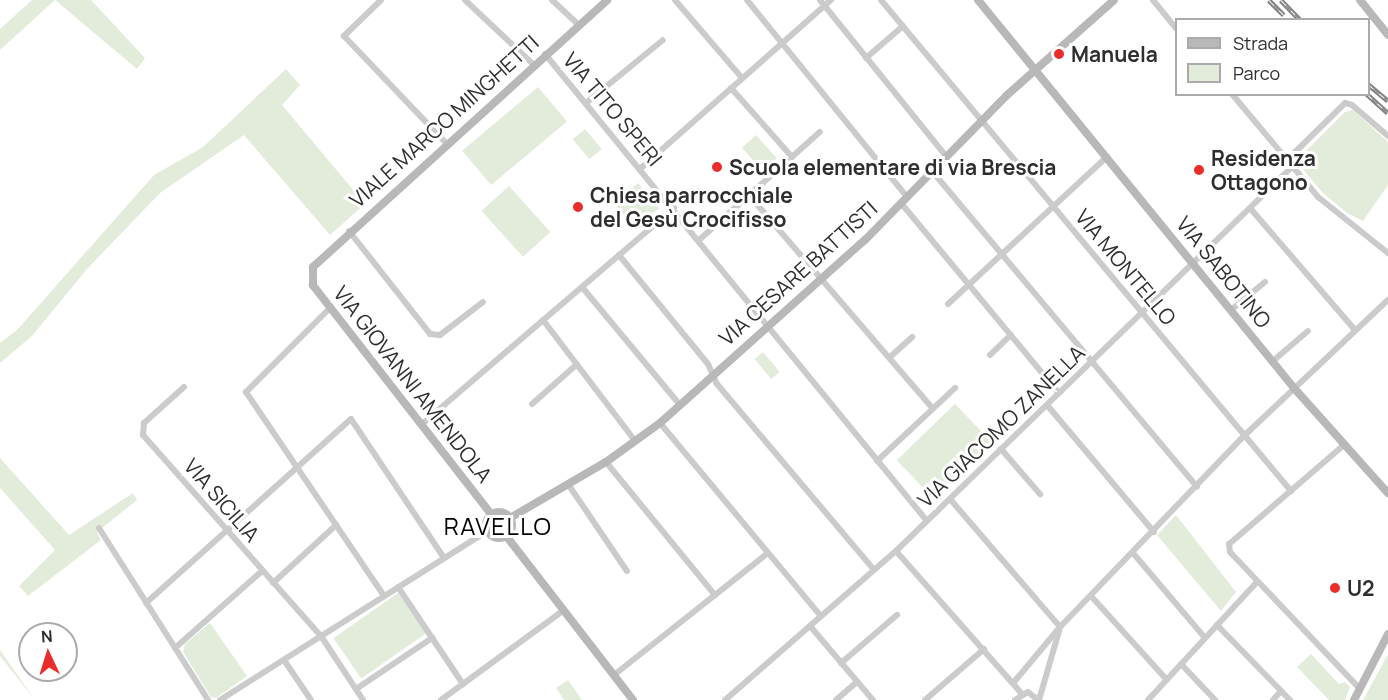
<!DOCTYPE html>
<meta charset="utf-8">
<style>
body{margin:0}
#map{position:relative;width:1388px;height:700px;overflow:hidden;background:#fff;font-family:Manrope,sans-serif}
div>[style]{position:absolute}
.green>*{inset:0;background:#e3ecdb;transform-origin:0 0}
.round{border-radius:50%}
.street>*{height:6px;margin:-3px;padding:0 3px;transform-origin:3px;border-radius:3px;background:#cbcbcb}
.secondary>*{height:8px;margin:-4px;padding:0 4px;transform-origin:4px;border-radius:4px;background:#b8b8b8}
.secondary>.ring{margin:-4px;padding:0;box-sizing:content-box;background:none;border:8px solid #b8b8b8;border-radius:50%}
.rail>*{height:4.5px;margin-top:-2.25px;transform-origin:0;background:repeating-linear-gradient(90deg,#fff 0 7px,#838383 0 14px);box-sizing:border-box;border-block:2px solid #838383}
.dots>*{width:16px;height:16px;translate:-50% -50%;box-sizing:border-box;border:3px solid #fff;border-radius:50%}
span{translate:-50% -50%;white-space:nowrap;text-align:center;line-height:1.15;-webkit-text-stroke:6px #fff;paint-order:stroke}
.poi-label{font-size:21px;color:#2e2e2e;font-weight:700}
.left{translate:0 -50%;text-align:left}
.street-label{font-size:21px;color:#2e2e2e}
.quarter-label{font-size:24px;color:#000;letter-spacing:1.5px}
.legend{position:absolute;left:1175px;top:18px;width:195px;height:78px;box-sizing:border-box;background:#fff;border:2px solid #ababab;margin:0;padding:8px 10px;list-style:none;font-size:18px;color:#2e2e2e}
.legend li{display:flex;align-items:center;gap:12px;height:30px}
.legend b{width:30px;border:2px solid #ababab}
.north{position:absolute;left:18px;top:622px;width:60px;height:60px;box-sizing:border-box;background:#fff;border:2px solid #ababab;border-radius:50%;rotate:356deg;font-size:16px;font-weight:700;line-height:24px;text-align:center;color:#2e2e2e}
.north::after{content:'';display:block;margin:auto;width:21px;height:27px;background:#ea2c2b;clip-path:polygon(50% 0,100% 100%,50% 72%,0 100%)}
</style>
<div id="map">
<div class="green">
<div style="clip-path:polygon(32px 0,91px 0,145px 58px,137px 69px,55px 0,0 50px,0 29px)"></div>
<div style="clip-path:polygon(286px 69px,300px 85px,282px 105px,365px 204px,330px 235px,244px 135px,160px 193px,87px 269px,32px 336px,0 363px,0 343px,17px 330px,154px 175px,203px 147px)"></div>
<div style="left:538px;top:87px;width:45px;height:99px;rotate:50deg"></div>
<div style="clip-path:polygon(1353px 110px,1388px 142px,1388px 185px,1363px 221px,1347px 213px,1322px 192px,1296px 161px,1345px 112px)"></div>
<div style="left:585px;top:129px;width:26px;height:16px;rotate:50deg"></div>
<div style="left:756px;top:135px;width:31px;height:19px;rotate:48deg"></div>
<div style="left:638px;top:183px;width:33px;height:31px;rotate:50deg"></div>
<div style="left:509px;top:186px;width:62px;height:37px;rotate:48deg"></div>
<div style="left:763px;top:352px;width:26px;height:11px;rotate:50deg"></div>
<div style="left:955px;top:404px;width:53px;height:81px;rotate:46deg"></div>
<div style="clip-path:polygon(0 458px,69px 535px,133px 493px,137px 500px,97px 532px,101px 540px,28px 596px,19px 586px,55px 550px,0 488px)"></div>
<div style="clip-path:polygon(1176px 515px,1236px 592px,1221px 611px,1157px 535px)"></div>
<div class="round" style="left:492px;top:519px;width:14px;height:14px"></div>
<div style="left:398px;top:593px;width:49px;height:79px;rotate:55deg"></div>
<div style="clip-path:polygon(210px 623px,247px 676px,216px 698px,211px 697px,183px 652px,185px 644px)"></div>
<div style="clip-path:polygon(0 650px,35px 700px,0 656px)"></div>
<div style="clip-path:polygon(1311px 654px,1339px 684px,1345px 682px,1350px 687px,1345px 700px,1329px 700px,1297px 667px)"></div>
<div style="clip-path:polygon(1388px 654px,1388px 700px,1363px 700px,1375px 678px)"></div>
<div style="clip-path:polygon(568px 680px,582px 700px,564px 700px,556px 688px)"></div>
</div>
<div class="street">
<div style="left:381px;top:0;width:52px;rotate:135.8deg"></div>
<div style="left:344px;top:36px;width:148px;rotate:46.4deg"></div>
<div style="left:465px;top:0;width:95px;rotate:43.3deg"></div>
<div style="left:552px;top:0;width:37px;rotate:43deg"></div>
<div style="left:675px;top:0;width:103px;rotate:49.3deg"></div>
<div style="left:747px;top:0;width:254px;rotate:50.9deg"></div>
<div style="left:820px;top:0;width:201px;rotate:51.1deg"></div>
<div style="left:881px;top:0;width:640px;rotate:50.14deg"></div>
<div style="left:1153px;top:0;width:36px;rotate:51deg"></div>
<div style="left:545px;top:54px;width:603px;rotate:50.72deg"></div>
<div style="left:866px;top:58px;width:49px;rotate:-40.9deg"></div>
<div style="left:731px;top:88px;width:92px;rotate:48.5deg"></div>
<div style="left:1232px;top:94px;width:134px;rotate:50.1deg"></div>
<div style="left:1318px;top:197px;width:90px;rotate:38.7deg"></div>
<div style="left:586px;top:103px;width:99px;rotate:-39.3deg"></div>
<div style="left:1286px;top:161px;width:83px;rotate:-44.5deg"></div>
<div style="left:1345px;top:103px;width:7px;rotate:16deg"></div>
<div style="left:1352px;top:105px;width:48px;rotate:40.7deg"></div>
<div style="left:641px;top:168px;width:254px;rotate:-41.5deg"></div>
<div style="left:932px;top:171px;width:412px;rotate:50deg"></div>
<div style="left:749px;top:195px;width:282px;rotate:49.3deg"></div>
<div style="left:901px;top:203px;width:247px;rotate:50.3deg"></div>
<div style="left:1250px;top:208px;width:161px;rotate:49.3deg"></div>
<div style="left:349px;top:231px;width:131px;rotate:51.8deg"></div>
<div style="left:430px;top:334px;width:10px;rotate:6deg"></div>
<div style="left:440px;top:335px;width:54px;rotate:-37.5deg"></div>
<div style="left:699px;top:240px;width:162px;rotate:-41.8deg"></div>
<div style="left:619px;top:255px;width:141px;rotate:50.8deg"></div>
<div style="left:708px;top:364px;width:22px;rotate:66deg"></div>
<div style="left:717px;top:384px;width:243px;rotate:49.8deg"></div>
<div style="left:582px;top:287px;width:153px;rotate:50.3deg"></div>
<div style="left:948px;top:304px;width:217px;rotate:-42.8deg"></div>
<div style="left:330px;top:308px;width:119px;rotate:135deg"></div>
<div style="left:246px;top:392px;width:246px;rotate:55.9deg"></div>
<div style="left:1231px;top:310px;width:44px;rotate:-39.5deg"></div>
<div style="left:543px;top:320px;width:153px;rotate:52.7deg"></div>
<div style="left:990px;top:355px;width:29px;rotate:-44deg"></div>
<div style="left:890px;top:357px;width:30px;rotate:-42deg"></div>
<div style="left:1273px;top:361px;width:46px;rotate:-40.6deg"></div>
<div style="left:184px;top:387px;width:54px;rotate:138deg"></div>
<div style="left:144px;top:423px;width:12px;rotate:95deg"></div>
<div style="left:143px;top:435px;width:268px;rotate:48.5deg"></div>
<div style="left:321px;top:636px;width:77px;rotate:56.7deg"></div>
<div style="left:532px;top:404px;width:60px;rotate:-41.6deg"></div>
<div style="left:1047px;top:405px;width:166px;rotate:49.9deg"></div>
<div style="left:660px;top:423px;width:251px;rotate:50.2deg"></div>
<div style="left:422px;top:424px;width:332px;rotate:-40.6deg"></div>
<div style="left:1345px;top:444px;width:153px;rotate:139.2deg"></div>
<div style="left:1229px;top:544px;width:8px;rotate:83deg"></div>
<div style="left:1230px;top:552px;width:187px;rotate:46.5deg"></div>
<div style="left:1001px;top:449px;width:60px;rotate:49.1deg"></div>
<div style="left:877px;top:461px;width:107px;rotate:-43.1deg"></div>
<div style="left:606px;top:462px;width:172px;rotate:50.7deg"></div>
<div style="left:568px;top:484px;width:105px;rotate:55.9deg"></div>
<div style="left:950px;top:499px;width:169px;rotate:49.3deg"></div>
<div style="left:99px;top:528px;width:204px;rotate:57.6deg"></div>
<div style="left:896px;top:551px;width:189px;rotate:48.6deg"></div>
<div style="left:1133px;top:553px;width:111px;rotate:49.7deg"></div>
<div style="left:273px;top:583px;width:86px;rotate:-42.6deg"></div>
<div style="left:398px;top:587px;width:117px;rotate:56.2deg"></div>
<div style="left:1091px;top:596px;width:113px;rotate:47.9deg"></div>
<div style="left:146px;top:603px;width:275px;rotate:-41.9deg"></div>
<div style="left:351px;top:419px;width:167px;rotate:56.2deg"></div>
<div style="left:1217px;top:625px;width:105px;rotate:45.8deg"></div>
<div style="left:810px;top:626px;width:97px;rotate:49.6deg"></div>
<div style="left:175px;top:648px;width:116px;rotate:-41.5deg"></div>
<div style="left:284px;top:660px;width:48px;rotate:56deg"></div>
<div style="left:841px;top:663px;width:74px;rotate:-40.6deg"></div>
<div style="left:1181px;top:664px;width:50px;rotate:46.6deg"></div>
<div style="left:614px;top:675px;width:196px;rotate:-38.4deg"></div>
<div style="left:1014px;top:682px;width:72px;rotate:-50.1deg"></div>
<div style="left:1060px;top:627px;width:267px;rotate:-46.1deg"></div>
<div style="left:1245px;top:435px;width:197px;rotate:-43.4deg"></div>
<div style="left:356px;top:689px;width:92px;rotate:-33.9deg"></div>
<div style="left:220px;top:700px;width:316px;rotate:-32.3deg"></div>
<div style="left:441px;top:700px;width:152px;rotate:-36.2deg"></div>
<div style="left:725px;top:700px;width:227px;rotate:-41.1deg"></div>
<div style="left:896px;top:551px;width:552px;rotate:-44.12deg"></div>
<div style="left:836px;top:700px;width:28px;rotate:-41deg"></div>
<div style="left:925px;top:700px;width:78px;rotate:-40.8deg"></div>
<div style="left:1015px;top:700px;width:15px;rotate:-32deg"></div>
<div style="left:1028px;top:692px;width:13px;rotate:39deg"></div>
<div style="left:1039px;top:700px;width:72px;rotate:-73.8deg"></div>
<div style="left:1148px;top:700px;width:161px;rotate:-47.3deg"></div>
<div style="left:1273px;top:700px;width:12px;rotate:-48deg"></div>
</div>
<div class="secondary">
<div style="left:978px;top:0;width:500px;rotate:50.84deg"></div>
<div style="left:1294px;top:388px;width:141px;rotate:48.2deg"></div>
<div style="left:1360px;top:0;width:45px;rotate:51.3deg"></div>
<div class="ring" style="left:486px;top:512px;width:18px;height:18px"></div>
<div style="left:491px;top:514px;width:290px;rotate:-127.9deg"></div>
<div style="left:313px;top:285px;width:18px;rotate:-90deg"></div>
<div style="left:313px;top:267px;width:397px;rotate:-42.2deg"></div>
<div style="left:510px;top:518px;width:111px;rotate:-30.3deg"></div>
<div style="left:606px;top:462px;width:67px;rotate:-35.8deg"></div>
<div style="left:660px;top:423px;width:275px;rotate:-41.8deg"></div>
<div style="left:865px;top:240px;width:202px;rotate:-45.6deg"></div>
<div style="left:1006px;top:96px;width:144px;rotate:-41.6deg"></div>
<div style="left:507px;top:537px;width:206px;rotate:52.3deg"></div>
<div style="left:1354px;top:700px;width:74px;rotate:-62.7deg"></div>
</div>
<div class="rail">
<div style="left:1269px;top:0;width:21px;rotate:45deg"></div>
<div style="left:1281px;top:0;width:28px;rotate:46deg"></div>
<div style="left:1368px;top:84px;width:26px;rotate:40deg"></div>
<div style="left:1367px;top:94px;width:28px;rotate:42deg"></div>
</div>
<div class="dots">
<div style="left:1059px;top:54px;background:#ea2c2b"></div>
<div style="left:717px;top:167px;background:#ea2c2b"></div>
<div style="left:1199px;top:170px;background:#ea2c2b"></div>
<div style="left:578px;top:207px;background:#ea2c2b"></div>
<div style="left:1335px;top:588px;background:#ea2c2b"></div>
</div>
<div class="poi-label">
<span class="left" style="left:1071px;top:54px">Manuela</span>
<span class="left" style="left:1211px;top:170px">Residenza<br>Ottagono</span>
<span class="left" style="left:729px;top:167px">Scuola elementare di via Brescia</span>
<span class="left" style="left:590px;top:207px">Chiesa parrocchiale<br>del Gesù Crocifisso</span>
<span class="left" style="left:1347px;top:588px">U2</span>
</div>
<div class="street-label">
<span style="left:613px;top:109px;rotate:50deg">VIA TITO SPERI</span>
<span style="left:444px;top:121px;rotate:-42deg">VIALE MARCO MINGHETTI</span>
<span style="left:1126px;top:267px;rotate:50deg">VIA MONTELLO</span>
<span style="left:1224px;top:272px;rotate:51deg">VIA SABOTINO</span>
<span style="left:798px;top:273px;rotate:-42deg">VIA CESARE BATTISTI</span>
<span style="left:413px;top:384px;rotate:52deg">VIA GIOVANNI AMENDOLA</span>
<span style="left:1001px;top:426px;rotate:-44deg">VIA GIACOMO ZANELLA</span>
<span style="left:222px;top:500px;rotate:49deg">VIA SICILIA</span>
</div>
<div class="quarter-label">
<span style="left:498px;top:526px">RAVELLO</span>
</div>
<ul class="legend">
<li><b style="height:8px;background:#b8b8b8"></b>Strada</li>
<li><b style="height:16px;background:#e3ecdb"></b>Parco</li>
</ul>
<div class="north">N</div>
</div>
